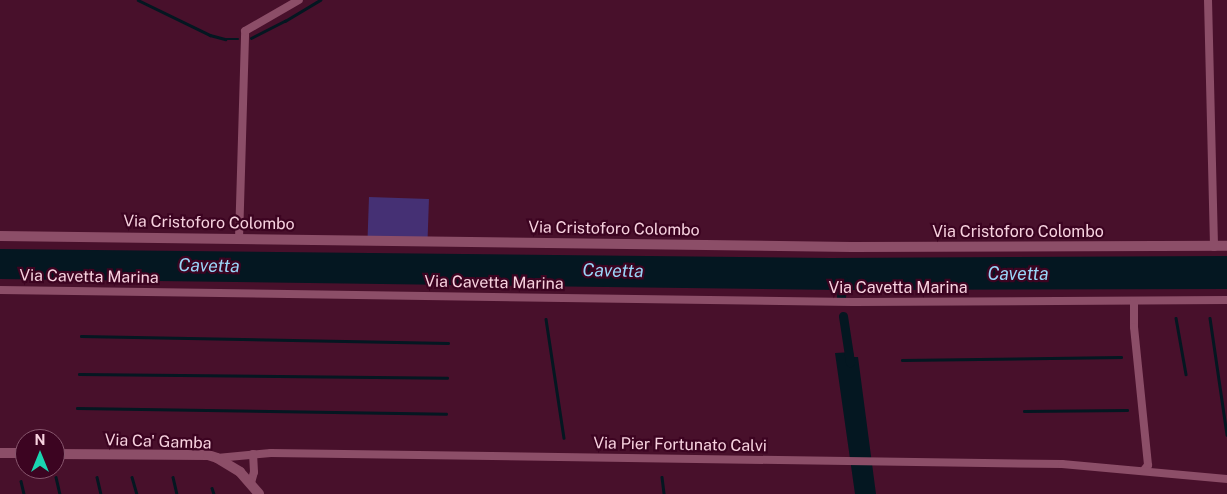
<!DOCTYPE html>
<style>
body{margin:0}
#map{position:relative;width:1227px;height:494px;overflow:hidden;background:#48102b;font-family:"Public Sans",sans-serif}
div>[style]{position:absolute}
.green>*{inset:0;background:#453074;transform-origin:0 0}
.water>*{inset:0;background:#041721}
.stream>*{height:2.5px;margin:-1.25px;padding:0 1.25px;transform-origin:1.25px;border-radius:1.25px;background:#041721}
.canal>*{height:9px;margin:-4.5px;padding:0 4.5px;transform-origin:4.5px;border-radius:4.5px;background:#041721}
.minor>*{height:8px;margin:-4px;padding:0 4px;transform-origin:4px;border-radius:4px;background:#8c4e68}
.tertiary>*{height:10px;margin:-5px;padding:0 5px;transform-origin:5px;border-radius:5px;background:#8c4e68}
span{translate:-50% -50%;white-space:nowrap;text-align:center;line-height:1.15;-webkit-text-stroke:4.5px #3c0421;paint-order:stroke}
.street-label{font-size:16px;color:#f7d2df}
.water-label{font-size:18px;color:#9ad5f7;font-style:italic}
.north{position:absolute;left:15px;top:429px;width:50px;height:50px;box-sizing:border-box;background:#3c0421;border:1px solid #87566d;border-radius:50%;rotate:0deg;font-size:14px;font-weight:700;line-height:20px;text-align:center;color:#f7d2df}
.north::after{content:'';display:block;margin:auto;width:18px;height:22px;background:#1ad5b2;clip-path:polygon(50% 0,100% 100%,50% 72%,0 100%)}
</style>
<div id="map">
<div class="green">
<div style="left:369px;top:197px;width:60px;height:39px;rotate:2deg"></div>
</div>
<div class="water">
<div style="clip-path:polygon(0 249px,831px 258px,1227px 256px,1227px 289px,840px 290px,0 279px)"></div>
<div style="clip-path:polygon(853px 352px,854px 357px,858px 357px,876px 494px,855px 494px,835px 353px)"></div>
</div>
<div class="stream">
<div style="left:138px;top:0;width:80px;rotate:25.9deg"></div>
<div style="left:210px;top:35px;width:16px;rotate:15deg"></div>
<div style="left:225px;top:39px;width:13px"></div>
<div style="left:251px;top:38px;width:38px;rotate:-27deg"></div>
<div style="left:285px;top:21px;width:41px;rotate:-31deg"></div>
<div style="left:1176px;top:318px;width:57px;rotate:79.9deg"></div>
<div style="left:1210px;top:318px;width:118px;rotate:81.7deg"></div>
<div style="left:546px;top:319px;width:120px;rotate:81.4deg"></div>
<div style="left:81px;top:336px;width:367px;rotate:1.1deg"></div>
<div style="left:902px;top:360px;width:219px;rotate:-0.8deg"></div>
<div style="left:79px;top:374px;width:368px;rotate:0.6deg"></div>
<div style="left:77px;top:408px;width:369px;rotate:0.9deg"></div>
<div style="left:1024px;top:411px;width:103px;rotate:-0.6deg"></div>
<div style="left:56px;top:477px;width:17px;rotate:77deg"></div>
<div style="left:97px;top:477px;width:17px;rotate:77deg"></div>
<div style="left:132px;top:477px;width:18px;rotate:74deg"></div>
<div style="left:173px;top:477px;width:17px;rotate:77deg"></div>
<div style="left:662px;top:477px;width:17px;rotate:83deg"></div>
<div style="left:21px;top:481px;width:13px;rotate:77deg"></div>
<div style="left:212px;top:488px;width:6px;rotate:72deg"></div>
</div>
<div class="canal">
<div style="left:841px;top:297px;width:17px;rotate:-83deg"></div>
<div style="left:843px;top:316px;width:47px;rotate:81.3deg"></div>
</div>
<div class="minor">
<div style="left:1208px;top:0;width:247px;rotate:88.6deg"></div>
<div style="left:239px;top:239px;width:208px;rotate:-88.3deg"></div>
<div style="left:245px;top:31px;width:62px;rotate:-29.9deg"></div>
<div style="left:0;top:290px;width:853px;rotate:0.81deg"></div>
<div style="left:853px;top:302px;width:374px;rotate:-0.3deg"></div>
<div style="left:1134px;top:301px;width:26px;rotate:90deg"></div>
<div style="left:1134px;top:327px;width:139px;rotate:84.2deg"></div>
<div style="left:1148px;top:465px;width:6px;rotate:129deg"></div>
<div style="left:217px;top:458px;width:54px;rotate:-5.3deg"></div>
<div style="left:271px;top:453px;width:791px;rotate:0.8deg"></div>
<div style="left:1062px;top:464px;width:166px;rotate:5.2deg"></div>
<div style="left:251px;top:483px;width:11px;rotate:-75deg"></div>
<div style="left:254px;top:472px;width:18px;rotate:-93deg"></div>
</div>
<div class="tertiary">
<div style="left:0;top:236px;width:852px;rotate:0.74deg"></div>
<div style="left:852px;top:247px;width:375px;rotate:-0.2deg"></div>
<div style="left:0;top:453px;width:25px"></div>
<div style="left:55px;top:454px;width:153px;rotate:0.4deg"></div>
<div style="left:208px;top:455px;width:9px;rotate:18deg"></div>
<div style="left:217px;top:458px;width:27px;rotate:31deg"></div>
<div style="left:240px;top:472px;width:29px;rotate:49deg"></div>
</div>
<div class="street-label">
<span style="left:209px;top:223px;rotate:1deg">Via Cristoforo Colombo</span>
<span style="left:614px;top:229px;rotate:1deg">Via Cristoforo Colombo</span>
<span style="left:1018px;top:232px">Via Cristoforo Colombo</span>
<span style="left:89px;top:277px;rotate:1deg">Via Cavetta Marina</span>
<span style="left:494px;top:283px;rotate:1deg">Via Cavetta Marina</span>
<span style="left:898px;top:288px">Via Cavetta Marina</span>
<span style="left:158px;top:442px;rotate:2deg">Via Ca' Gamba</span>
<span style="left:680px;top:445px;rotate:1deg">Via Pier Fortunato Calvi</span>
</div>
<div class="water-label">
<span style="left:209px;top:266px;rotate:1deg">Cavetta</span>
<span style="left:613px;top:271px;rotate:1deg">Cavetta</span>
<span style="left:1018px;top:274px">Cavetta</span>
</div>
<div class="north">N</div>
</div>
